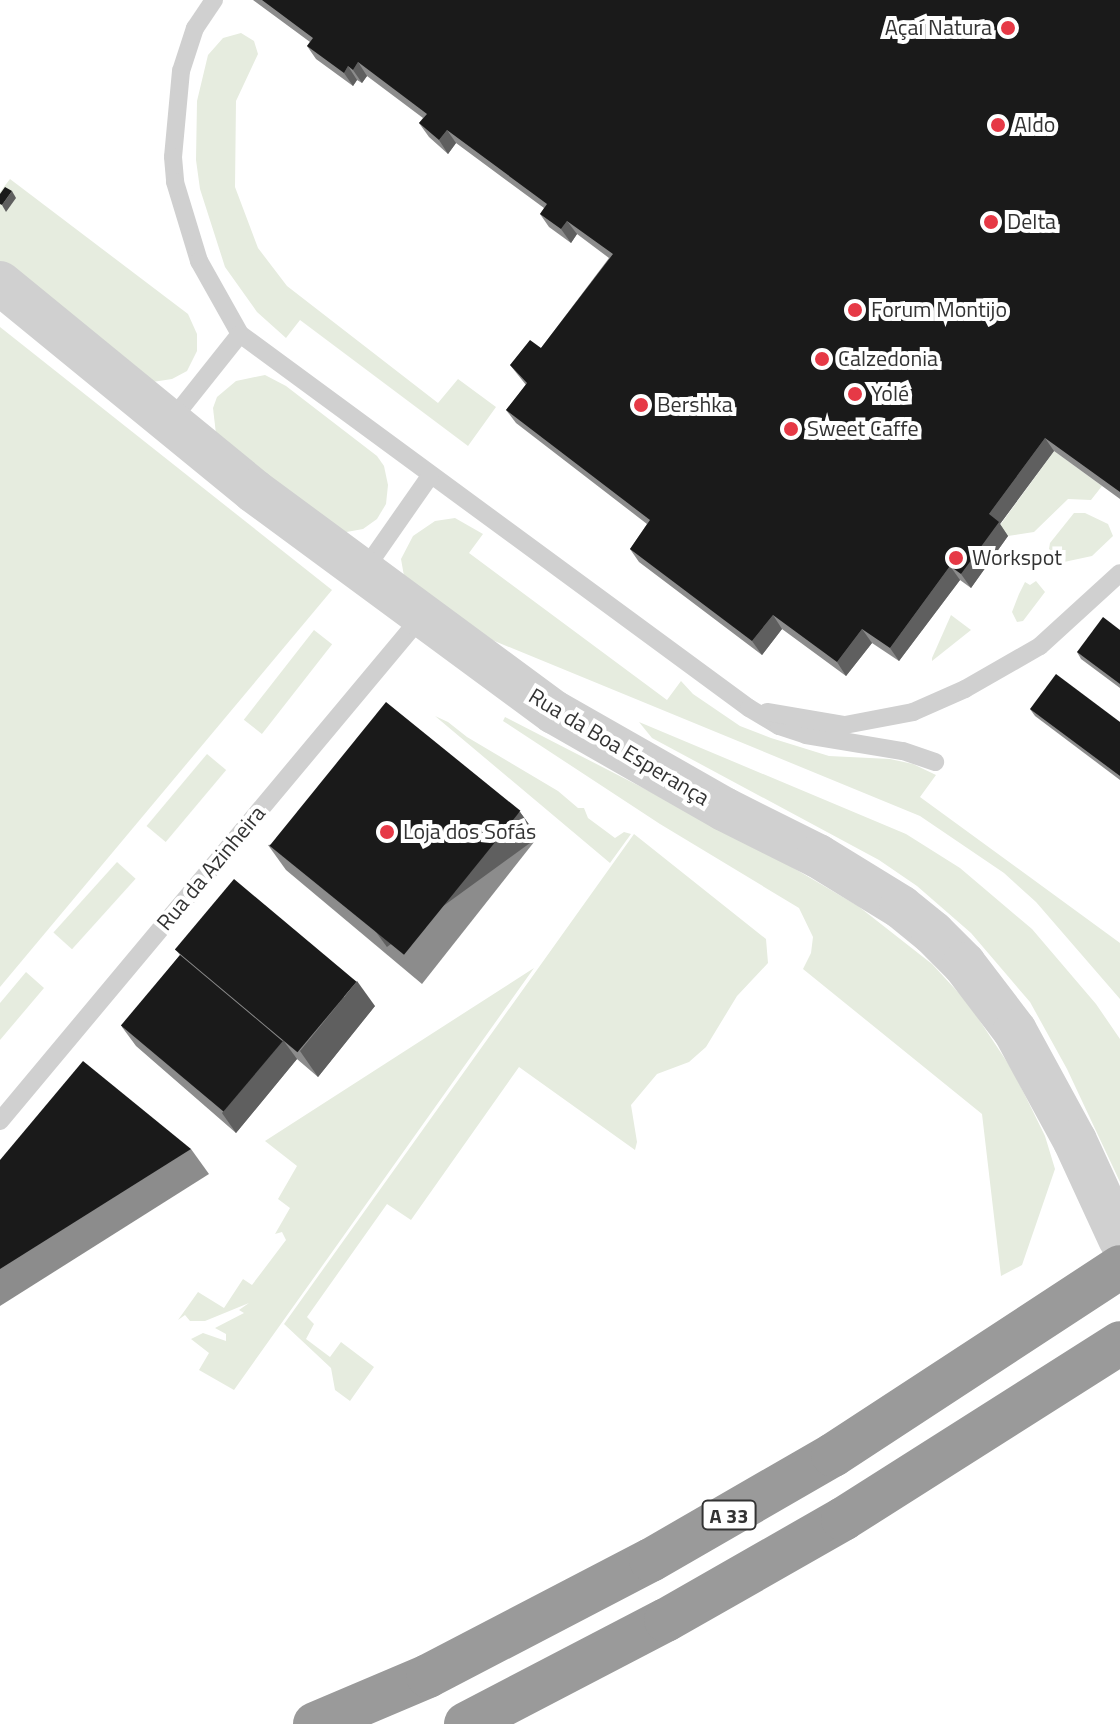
<!DOCTYPE html>
<meta charset="utf-8">
<style>
body{margin:0}
#map{position:relative;width:1120px;height:1724px;overflow:hidden;background:#fff;font-family:"Titillium Web",sans-serif}
div>[style]{position:absolute}
.green>*{inset:0;background:#e6ecdf;transform-origin:0 0}
.service>*{height:18px;margin:-9px;padding:0 9px;transform-origin:9px;border-radius:9px;background:#d0d0d0}
.tertiary>*{height:44px;margin:-22px;padding:0 22px;transform-origin:22px;border-radius:22px;background:#d0d0d0}
.motorway>*{height:44px;margin:-22px;padding:0 22px;transform-origin:22px;border-radius:22px;background:#9a9a9a}
.wall>*{inset:0;background:#8c8c8c}
.shaded-wall>*{inset:0;background:#5f5f5f;transform-origin:0 0}
.building>*{inset:0;background:#1a1a1a;transform-origin:0 0}
.dots>*{width:22px;height:22px;translate:-50% -50%;box-sizing:border-box;border:4px solid #fff;border-radius:50%}
span{translate:-50% -50%;white-space:nowrap;text-align:center;line-height:1.15;-webkit-text-stroke:8px #fff;paint-order:stroke}
.shield-label span{padding:2px 6px;background:#fff;border:2px solid;border-radius:6px;-webkit-text-stroke-width:0}
.shield-label{font-size:20px;color:#333;font-weight:700}
.poi-label{font-size:22px;color:#333}
.right{translate:-100% -50%;text-align:right}
.left{translate:0 -50%;text-align:left}
.street-label{font-size:22px;color:#333}
</style>
<div id="map">
<div class="green">
<div style="clip-path:polygon(241px 33px,254px 41px,258px 54px,236px 101px,235px 187px,258px 248px,287px 286px,438px 403px,458px 379px,496px 407px,468px 446px,300px 320px,286px 338px,257px 312px,225px 267px,200px 189px,196px 160px,197px 101px,208px 55px,223px 38px)"></div>
<div style="clip-path:polygon(10px 179px,188px 314px,197px 334px,197px 351px,187px 371px,172px 379px,146px 383px,0 265px,0 192px)"></div>
<div style="clip-path:polygon(0 327px,332px 590px,0 987px)"></div>
<div style="clip-path:polygon(265px 375px,286px 386px,377px 456px,384px 466px,388px 485px,386px 504px,377px 519px,363px 529px,341px 533px,216px 434px,213px 408px,217px 397px,236px 381px)"></div>
<div style="clip-path:polygon(1054px 451px,1102px 486px,1091px 500px,1068px 499px,1034px 532px,1008px 536px,998px 528px)"></div>
<div style="clip-path:polygon(1074px 513px,1085px 513px,1108px 524px,1113px 536px,1092px 556px,1064px 562px,1049px 549px,1050px 543px)"></div>
<div style="clip-path:polygon(455px 518px,483px 534px,469px 553px,667px 700px,681px 681px,693px 694px,740px 726px,771px 738px,829px 756px,890px 759px,913px 764px,936px 775px,920px 797px,1120px 943px,1120px 999px,1036px 902px,1004px 873px,920px 816px,492px 640px,404px 576px,401px 559px,413px 536px,435px 521px)"></div>
<div style="clip-path:polygon(1036px 581px,1045px 592px,1023px 621px,1017px 622px,1012px 612px,1019px 594px,1025px 582px,1030px 585px)"></div>
<div style="clip-path:polygon(951px 615px,971px 630px,932px 661px,932px 658px)"></div>
<div style="left:314px;top:630px;width:23px;height:114px;rotate:38deg"></div>
<div style="clip-path:polygon(435px 716px,448px 722px,467px 737px,558px 791px,578px 808px,584px 808px,588px 818px,615px 838px,624px 832px,631px 834px,610px 863px)"></div>
<div style="clip-path:polygon(505px 717px,756px 846px,858px 906px,932px 964px,968px 1003px,1013px 1071px,1045px 1136px,1055px 1169px,1022px 1265px,1001px 1276px,982px 1114px,803px 969px,811px 953px,813px 937px,799px 908px,660px 824px,503px 721px)"></div>
<div style="clip-path:polygon(639px 722px,906px 834px,960px 868px,1032px 929px,1096px 1004px,1120px 1039px,1120px 1182px,1067px 1069px,1030px 1002px,971px 933px,917px 886px,879px 860px,652px 738px)"></div>
<div style="left:207px;top:754px;width:25px;height:94px;rotate:40deg"></div>
<div style="clip-path:polygon(634px 834px,766px 939px,768px 963px,737px 996px,706px 1047px,689px 1062px,657px 1074px,631px 1105px,637px 1142px,635px 1150px,519px 1067px,411px 1220px,387px 1204px,307px 1317px,314px 1324px,306px 1339px,330px 1357px,341px 1342px,374px 1367px,350px 1401px,335px 1390px,331px 1368px,284px 1324px)"></div>
<div style="left:117px;top:862px;width:25px;height:95px;rotate:42deg"></div>
<div style="clip-path:polygon(534px 968px,234px 1390px,199px 1370px,209px 1353px,191px 1339px,203px 1333px,226px 1341px,226px 1334px,215px 1328px,244px 1313px,239px 1310px,249px 1303px,205px 1321px,190px 1321px,185px 1315px,178px 1320px,198px 1292px,224px 1308px,243px 1279px,252px 1285px,286px 1240px,282px 1232px,275px 1234px,290px 1208px,278px 1199px,297px 1166px,265px 1141px)"></div>
<div style="clip-path:polygon(26px 972px,44px 988px,0 1040px,0 1003px)"></div>
</div>
<div class="service">
<div style="left:214px;top:0;width:34px;rotate:124deg"></div>
<div style="left:195px;top:28px;width:45px;rotate:108deg"></div>
<div style="left:181px;top:71px;width:86px;rotate:95.3deg"></div>
<div style="left:173px;top:157px;width:25px;rotate:85deg"></div>
<div style="left:175px;top:182px;width:83px;rotate:73.1deg"></div>
<div style="left:199px;top:261px;width:84px;rotate:60.7deg"></div>
<div style="left:240px;top:334px;width:632px;rotate:36.31deg"></div>
<div style="left:749px;top:708px;width:35px;rotate:31deg"></div>
<div style="left:779px;top:726px;width:28px;rotate:18deg"></div>
<div style="left:806px;top:735px;width:98px;rotate:9.4deg"></div>
<div style="left:903px;top:751px;width:34px;rotate:19deg"></div>
<div style="left:170px;top:422px;width:112px;rotate:-51.5deg"></div>
<div style="left:363px;top:572px;width:117px;rotate:-55.1deg"></div>
<div style="left:767px;top:712px;width:79px;rotate:9.5deg"></div>
<div style="left:845px;top:725px;width:69px;rotate:-10.8deg"></div>
<div style="left:913px;top:712px;width:57px;rotate:-23.9deg"></div>
<div style="left:965px;top:689px;width:86px;rotate:-29.8deg"></div>
<div style="left:1040px;top:646px;width:108px;rotate:-42.4deg"></div>
<div style="left:0;top:1121px;width:658px;rotate:-50.12deg"></div>
</div>
<div class="tertiary">
<div style="left:0;top:283px;width:328px;rotate:39.3deg"></div>
<div style="left:254px;top:491px;width:373px;rotate:36.4deg"></div>
<div style="left:554px;top:712px;width:196px;rotate:29.7deg"></div>
<div style="left:724px;top:809px;width:105px;rotate:26.6deg"></div>
<div style="left:818px;top:856px;width:97px;rotate:31.6deg"></div>
<div style="left:901px;top:907px;width:41px;rotate:39.1deg"></div>
<div style="left:933px;top:933px;width:44px;rotate:45deg"></div>
<div style="left:964px;top:964px;width:84px;rotate:52.7deg"></div>
<div style="left:1015px;top:1031px;width:125px;rotate:61.4deg"></div>
<div style="left:1075px;top:1141px;width:108px;rotate:65.3deg"></div>
</div>
<div class="motorway">
<div style="left:315px;top:1724px;width:123px;rotate:-23deg"></div>
<div style="left:428px;top:1676px;width:251px;rotate:-27.5deg"></div>
<div style="left:651px;top:1560px;width:210px;rotate:-30deg"></div>
<div style="left:833px;top:1455px;width:343px;rotate:-33.2deg"></div>
<div style="left:466px;top:1724px;width:225px;rotate:-27.5deg"></div>
<div style="left:666px;top:1620px;width:204px;rotate:-29.7deg"></div>
<div style="left:843px;top:1519px;width:328px;rotate:-32.4deg"></div>
</div>
<div class="wall">
<div style="clip-path:polygon(253px 0,1120px 0,1120px 499px,1054px 451px,1000px 524px,1008px 536px,971px 588px,960px 580px,899px 661px,872px 643px,846px 676px,782px 629px,762px 655px,639px 562px,630px 549px,647px 524px,516px 423px,506px 410px,526px 385px,510px 365px,541px 348px,609px 258px,577px 234px,571px 243px,549px 227px,540px 214px,544px 208px,456px 143px,448px 154px,429px 137px,419px 123px,423px 118px,367px 76px,362px 83px,357px 80px,353px 86px,316px 59px,307px 46px,310px 42px)"></div>
<div style="clip-path:polygon(1120px 630px,1120px 688px,1081px 659px,1077px 652px)"></div>
<div style="clip-path:polygon(1030px 709px,1120px 722px,1120px 780px,1035px 716px)"></div>
<div style="clip-path:polygon(520px 812px,538px 837px,422px 984px,286px 870px,268px 845px)"></div>
<div style="clip-path:polygon(176px 950px,375px 1006px,318px 1077px,297px 1059px,236px 1133px,136px 1046px,122px 1027px,180px 955px)"></div>
<div style="clip-path:polygon(191px 1149px,209px 1174px,0 1306px,0 1160px)"></div>
</div>
<div class="shaded-wall">
<div style="clip-path:polygon(358px 62px,367px 76px,362px 83px,353px 70px)"></div>
<div style="clip-path:polygon(348px 66px,357px 80px,353px 86px,344px 73px)"></div>
<div style="clip-path:polygon(447px 130px,456px 143px,448px 154px,439px 140px)"></div>
<div style="clip-path:polygon(12px 191px,16px 198px,6px 212px,2px 205px)"></div>
<div style="clip-path:polygon(567px 221px,577px 234px,571px 243px,561px 229px)"></div>
<div style="clip-path:polygon(1045px 438px,1054px 451px,1000px 524px,1008px 536px,971px 588px,961px 574px,989px 514px)"></div>
<div style="clip-path:polygon(950px 566px,960px 580px,899px 661px,890px 648px)"></div>
<div style="clip-path:polygon(773px 615px,782px 629px,762px 655px,752px 641px)"></div>
<div style="clip-path:polygon(862px 629px,872px 643px,846px 676px,837px 662px)"></div>
<div style="left:520px;top:812px;width:31px;height:187px;rotate:54deg"></div>
<div style="clip-path:polygon(357px 981px,375px 1006px,318px 1077px,300px 1051px)"></div>
<div style="clip-path:polygon(283px 1040px,297px 1059px,236px 1133px,222px 1113px)"></div>
</div>
<div class="building">
<div style="clip-path:polygon(262px 0,1120px 0,1120px 492px,1045px 438px,989px 514px,999px 522px,961px 574px,950px 566px,890px 648px,862px 629px,837px 662px,773px 615px,752px 641px,630px 549px,650px 520px,506px 410px,527px 383px,510px 365px,530px 340px,541px 348px,613px 254px,567px 221px,561px 229px,540px 214px,547px 204px,447px 130px,439px 140px,419px 123px,427px 114px,358px 62px,353px 70px,348px 66px,344px 73px,307px 46px,313px 38px)"></div>
<div style="clip-path:polygon(5px 187px,12px 191px,2px 205px,0 204px,0 194px)"></div>
<div style="clip-path:polygon(1103px 617px,1120px 630px,1120px 684px,1077px 652px)"></div>
<div style="clip-path:polygon(1056px 674px,1120px 722px,1120px 776px,1030px 709px)"></div>
<div style="left:386px;top:702px;width:173px;height:185px;rotate:39deg"></div>
<div style="left:234px;top:879px;width:160px;height:92px;rotate:40deg"></div>
<div style="left:180px;top:955px;width:134px;height:92px;rotate:40deg"></div>
<div style="clip-path:polygon(83px 1061px,191px 1149px,0 1269px,0 1160px)"></div>
</div>
<div class="dots">
<div style="left:1008px;top:28px;background:#e63946"></div>
<div style="left:998px;top:125px;background:#e63946"></div>
<div style="left:991px;top:222px;background:#e63946"></div>
<div style="left:855px;top:310px;background:#e63946"></div>
<div style="left:822px;top:359px;background:#e63946"></div>
<div style="left:855px;top:394px;background:#e63946"></div>
<div style="left:641px;top:405px;background:#e63946"></div>
<div style="left:791px;top:429px;background:#e63946"></div>
<div style="left:956px;top:558px;background:#e63946"></div>
<div style="left:387px;top:832px;background:#e63946"></div>
</div>
<div class="shield-label">
<span style="left:729px;top:1515px">A 33</span>
</div>
<div class="poi-label">
<span class="right" style="left:992px;top:28px">Açaí Natura</span>
<span class="left" style="left:1014px;top:125px">Aldo</span>
<span class="left" style="left:1007px;top:222px">Delta</span>
<span class="left" style="left:871px;top:310px">Forum Montijo</span>
<span class="left" style="left:838px;top:359px">Calzedonia</span>
<span class="left" style="left:871px;top:394px">Yolé</span>
<span class="left" style="left:657px;top:405px">Bershka</span>
<span class="left" style="left:807px;top:429px">Sweet Caffe</span>
<span class="left" style="left:972px;top:558px">Workspot</span>
<span class="left" style="left:403px;top:832px">Loja dos Sofás</span>
</div>
<div class="street-label">
<span style="left:619px;top:747px;rotate:31deg">Rua da Boa Esperança</span>
<span style="left:211px;top:868px;rotate:-50deg">Rua da Azinheira</span>
</div>
</div>
